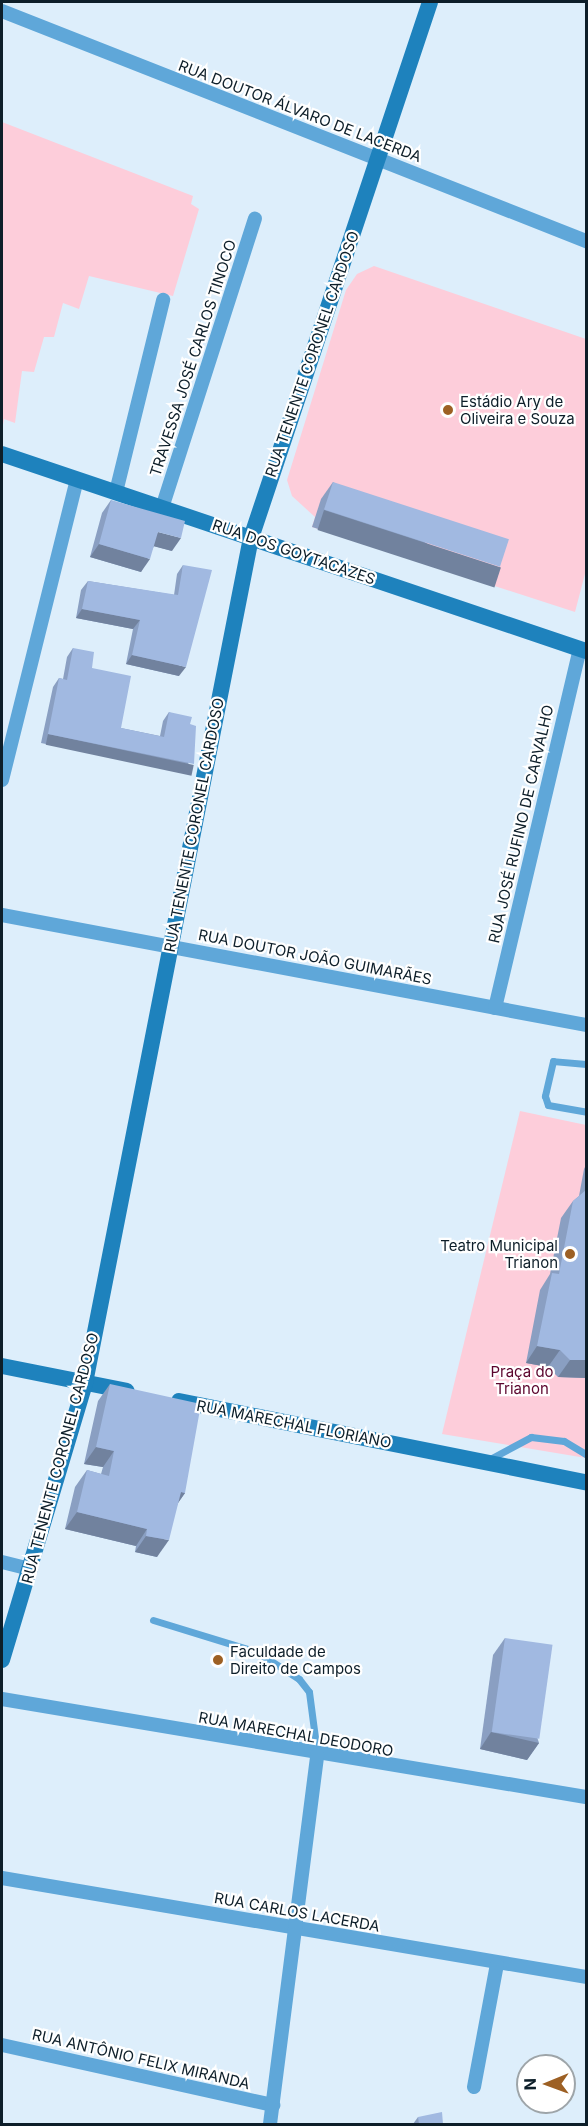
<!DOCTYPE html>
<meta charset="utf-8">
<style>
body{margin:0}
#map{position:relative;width:588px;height:2126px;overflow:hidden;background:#ddeefb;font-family:Inter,sans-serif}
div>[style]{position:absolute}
.green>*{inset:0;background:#fdcdda}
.service>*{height:7px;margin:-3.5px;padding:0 3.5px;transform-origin:3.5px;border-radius:3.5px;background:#5fa7d9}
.minor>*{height:14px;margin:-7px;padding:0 7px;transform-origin:7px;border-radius:7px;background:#5fa7d9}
.secondary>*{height:16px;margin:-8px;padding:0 8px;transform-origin:8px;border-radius:8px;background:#1e82bd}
.wall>*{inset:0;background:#8a9fc2}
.shaded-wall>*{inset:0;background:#71829e;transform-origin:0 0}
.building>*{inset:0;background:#a1b9e1;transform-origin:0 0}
.dots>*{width:16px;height:16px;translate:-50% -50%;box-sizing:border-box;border:3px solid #fff;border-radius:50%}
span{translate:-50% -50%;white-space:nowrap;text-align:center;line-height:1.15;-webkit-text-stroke:4.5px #fff;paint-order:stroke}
.street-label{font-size:15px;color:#0d1e29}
.poi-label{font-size:15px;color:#0d1e29}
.left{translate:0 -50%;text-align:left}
.right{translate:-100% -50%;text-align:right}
.park-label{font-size:15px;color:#5b052d}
.frame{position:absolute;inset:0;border:3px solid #0d1e29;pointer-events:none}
.north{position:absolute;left:516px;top:2054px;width:60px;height:60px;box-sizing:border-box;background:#fff;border:2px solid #9ea5a9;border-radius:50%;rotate:269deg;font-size:16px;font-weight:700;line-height:24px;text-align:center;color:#0d1e29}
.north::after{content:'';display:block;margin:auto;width:21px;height:27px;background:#9d6024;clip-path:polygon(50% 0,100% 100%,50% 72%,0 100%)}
</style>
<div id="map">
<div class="green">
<div style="clip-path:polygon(2px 122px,193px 196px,191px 204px,199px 209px,173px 296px,89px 276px,79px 309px,63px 303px,54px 337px,44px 337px,34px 372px,22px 371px,15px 423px,4px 419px,2px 431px)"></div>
<div style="clip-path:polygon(374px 266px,586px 339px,586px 570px,575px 612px,312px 527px,315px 517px,292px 496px,287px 480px,346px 290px,357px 274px)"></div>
<div style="clip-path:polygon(520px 1111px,586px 1125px,586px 1458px,442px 1434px)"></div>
</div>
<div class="service">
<div style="left:586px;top:1064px;width:33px;rotate:-175deg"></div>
<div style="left:553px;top:1061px;width:36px;rotate:103deg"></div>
<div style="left:545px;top:1096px;width:9px;rotate:72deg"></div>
<div style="left:548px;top:1105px;width:39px;rotate:10deg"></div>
<div style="left:488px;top:1460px;width:49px;rotate:-28.1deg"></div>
<div style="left:531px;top:1437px;width:33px;rotate:7deg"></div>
<div style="left:564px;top:1441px;width:26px;rotate:31deg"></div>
<div style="left:153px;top:1620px;width:109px;rotate:17.1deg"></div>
<div style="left:257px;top:1652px;width:50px;rotate:32.7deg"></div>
<div style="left:299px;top:1679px;width:16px;rotate:52deg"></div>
<div style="left:309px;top:1692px;width:62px;rotate:82.5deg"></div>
</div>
<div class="minor">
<div style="left:2px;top:11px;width:628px;rotate:21.5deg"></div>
<div style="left:116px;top:492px;width:198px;rotate:-76.2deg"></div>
<div style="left:162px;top:508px;width:304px;rotate:-72.2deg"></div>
<div style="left:2px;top:780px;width:310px;rotate:-76deg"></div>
<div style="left:2px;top:915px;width:594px;rotate:10.67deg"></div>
<div style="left:495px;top:1008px;width:369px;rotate:-76.7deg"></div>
<div style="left:2px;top:1562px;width:30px;rotate:14deg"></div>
<div style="left:2px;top:1699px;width:592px;rotate:9.53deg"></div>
<div style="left:2px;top:1878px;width:592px;rotate:9.62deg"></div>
<div style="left:2px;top:2045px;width:278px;rotate:12.5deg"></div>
<div style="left:474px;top:2087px;width:125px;rotate:-79.4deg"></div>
<div style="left:270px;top:2124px;width:372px;rotate:-82.7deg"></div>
</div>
<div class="secondary">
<div style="left:2px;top:454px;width:616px;rotate:18.64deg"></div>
<div style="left:2px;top:1366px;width:127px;rotate:11.3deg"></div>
<div style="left:179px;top:1401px;width:415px;rotate:11.3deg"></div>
<div style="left:2px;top:1660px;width:289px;rotate:-73.3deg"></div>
<div style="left:85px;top:1383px;width:861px;rotate:-78.89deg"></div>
<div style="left:251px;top:538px;width:565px;rotate:-71.53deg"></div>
</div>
<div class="wall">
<div style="clip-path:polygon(333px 482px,489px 584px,312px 527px,321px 499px)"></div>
<div style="clip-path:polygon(111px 500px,172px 551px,154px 546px,141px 572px,90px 557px,102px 513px)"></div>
<div style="clip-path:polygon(183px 565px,179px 676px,126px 664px,133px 629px,76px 618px,81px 590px,88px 581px,174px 595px,177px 574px)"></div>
<div style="clip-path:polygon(73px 648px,92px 668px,121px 728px,160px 736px,163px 721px,169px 712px,190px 724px,188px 773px,41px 743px,53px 687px,59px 678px,63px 679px,67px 657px)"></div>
<div style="clip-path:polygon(586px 1165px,586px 1378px,558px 1377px,548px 1367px,526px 1363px,540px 1290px,550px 1274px,561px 1218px,573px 1201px,579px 1196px,584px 1169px)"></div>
<div style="clip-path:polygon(110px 1384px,185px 1493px,178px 1503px,157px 1557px,135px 1552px,136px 1546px,65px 1529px,75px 1487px,87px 1470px,101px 1474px,103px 1467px,84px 1464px,98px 1401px)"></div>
<div style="clip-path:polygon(505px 1638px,539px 1743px,527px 1760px,480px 1749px,493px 1655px)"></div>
<div style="clip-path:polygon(418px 2117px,443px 2124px,413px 2124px)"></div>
</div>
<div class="shaded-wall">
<div style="left:324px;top:510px;width:186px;height:21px;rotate:18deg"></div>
<div style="clip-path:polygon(158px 532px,181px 538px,172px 551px,149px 545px)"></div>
<div style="clip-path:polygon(99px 544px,150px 559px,141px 572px,90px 557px)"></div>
<div style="clip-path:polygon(82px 609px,140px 620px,133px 629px,76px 618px)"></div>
<div style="clip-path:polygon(132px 655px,186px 667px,179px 676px,126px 664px)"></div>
<div style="left:48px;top:734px;width:149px;height:11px;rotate:12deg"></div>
<div style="clip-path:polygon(537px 1346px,560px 1350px,548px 1367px,526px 1363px)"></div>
<div style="clip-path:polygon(570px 1360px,586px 1360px,586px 1378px,558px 1377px)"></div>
<div style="clip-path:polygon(96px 1447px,114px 1451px,103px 1467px,84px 1464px)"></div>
<div style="clip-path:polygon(181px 1492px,185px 1493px,173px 1510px)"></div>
<div style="clip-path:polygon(77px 1512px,147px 1529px,136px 1546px,65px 1529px)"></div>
<div style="clip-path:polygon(146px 1536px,169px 1540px,157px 1557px,135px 1552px)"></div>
<div style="clip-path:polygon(491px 1732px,539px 1743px,527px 1760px,480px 1749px)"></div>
</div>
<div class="building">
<div style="left:333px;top:482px;width:185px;height:29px;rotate:18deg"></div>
<div style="clip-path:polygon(111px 500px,185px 521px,181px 538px,158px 532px,150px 559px,99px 544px)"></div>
<div style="clip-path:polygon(183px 565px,212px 570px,186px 667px,132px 655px,140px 620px,82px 609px,88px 581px,178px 595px)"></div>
<div style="clip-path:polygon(73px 648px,94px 652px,92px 668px,131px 676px,121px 728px,164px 737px,169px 712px,192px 717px,190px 724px,196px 726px,194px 764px,48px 734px,59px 678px,67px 680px)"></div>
<div style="clip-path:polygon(586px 1190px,586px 1360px,570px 1360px,560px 1350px,537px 1346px,552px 1273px,559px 1274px,573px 1201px)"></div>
<div style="clip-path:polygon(110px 1384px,201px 1404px,185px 1493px,181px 1492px,169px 1540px,146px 1536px,147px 1529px,77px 1512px,87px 1470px,109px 1476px,114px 1451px,96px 1447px)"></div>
<div style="left:505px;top:1638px;width:48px;height:95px;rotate:8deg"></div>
<div style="clip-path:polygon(442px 2112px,443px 2124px,419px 2124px,418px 2117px)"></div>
</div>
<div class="dots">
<div style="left:448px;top:410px;background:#9d6024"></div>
<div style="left:570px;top:1254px;background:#9d6024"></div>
<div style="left:218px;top:1660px;background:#9d6024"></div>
</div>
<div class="street-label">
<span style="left:300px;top:111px;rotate:21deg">RUA DOUTOR ÁLVARO DE LACERDA</span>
<span style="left:312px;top:354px;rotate:-71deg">RUA TENENTE CORONEL CARDOSO</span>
<span style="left:193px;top:358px;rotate:-72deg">TRAVESSA JOSÉ CARLOS TINOCO</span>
<span style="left:294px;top:552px;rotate:19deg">RUA DOS GOYTACAZES</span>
<span style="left:521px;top:824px;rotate:-77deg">RUA JOSÉ RUFINO DE CARVALHO</span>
<span style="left:194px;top:825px;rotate:-79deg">RUA TENENTE CORONEL CARDOSO</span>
<span style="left:315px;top:957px;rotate:11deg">RUA DOUTOR JOÃO GUIMARÃES</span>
<span style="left:294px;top:1424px;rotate:11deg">RUA MARECHAL FLORIANO</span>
<span style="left:60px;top:1458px;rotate:-75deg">RUA TENENTE CORONEL CARDOSO</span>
<span style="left:296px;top:1734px;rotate:10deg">RUA MARECHAL DEODORO</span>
<span style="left:297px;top:1912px;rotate:10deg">RUA CARLOS LACERDA</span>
<span style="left:141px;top:2059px;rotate:13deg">RUA ANTÔNIO FELIX MIRANDA</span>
</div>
<div class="poi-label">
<span class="left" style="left:460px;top:410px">Estádio Ary de<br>Oliveira e Souza</span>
<span class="right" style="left:558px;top:1254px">Teatro Municipal<br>Trianon</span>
<span class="left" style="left:230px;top:1660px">Faculdade de<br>Direito de Campos</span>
</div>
<div class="park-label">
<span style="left:522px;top:1380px">Praça do<br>Trianon</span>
</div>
<div class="frame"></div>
<div class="north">N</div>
</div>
